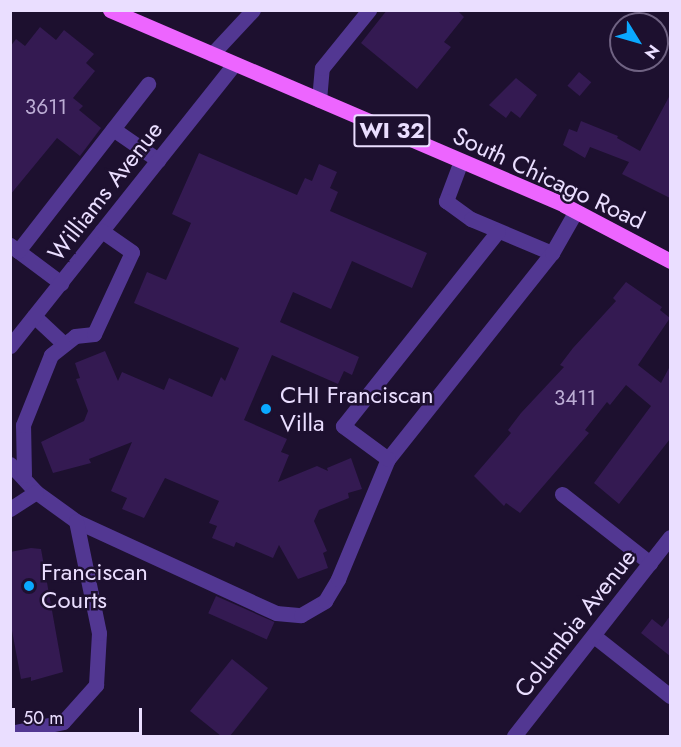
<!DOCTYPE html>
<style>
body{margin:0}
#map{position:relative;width:681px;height:747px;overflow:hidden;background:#1d102f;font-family:Jost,sans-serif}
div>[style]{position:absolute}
.building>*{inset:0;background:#341a52;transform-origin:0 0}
.minor>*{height:15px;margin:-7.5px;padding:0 7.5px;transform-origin:7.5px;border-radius:7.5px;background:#523792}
.major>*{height:15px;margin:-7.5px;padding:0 7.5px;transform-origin:7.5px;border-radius:7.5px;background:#ed65ff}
.dots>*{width:16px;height:16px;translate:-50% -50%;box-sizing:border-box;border:3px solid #1d102f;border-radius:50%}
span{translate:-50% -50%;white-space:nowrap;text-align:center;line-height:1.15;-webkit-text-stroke:5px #1d102f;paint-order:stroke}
.number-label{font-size:21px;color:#bcadd4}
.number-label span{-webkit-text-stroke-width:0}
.shield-label span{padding:2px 4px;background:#1d102f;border:2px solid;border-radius:4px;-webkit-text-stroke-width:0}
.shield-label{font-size:22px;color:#eadeff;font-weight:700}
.street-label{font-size:24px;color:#eadeff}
.poi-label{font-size:24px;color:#eadeff}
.left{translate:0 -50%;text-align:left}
.frame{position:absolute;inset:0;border:12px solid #eadeff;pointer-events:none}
.north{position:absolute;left:609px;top:12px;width:60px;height:60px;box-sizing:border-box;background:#1d102f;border:2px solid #6f6282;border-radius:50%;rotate:127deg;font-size:16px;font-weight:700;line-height:24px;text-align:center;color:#eadeff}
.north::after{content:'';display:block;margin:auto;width:21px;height:27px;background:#0aa8ff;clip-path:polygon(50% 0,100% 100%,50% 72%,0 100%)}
.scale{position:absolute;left:12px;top:708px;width:130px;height:27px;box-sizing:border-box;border:3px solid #eadeff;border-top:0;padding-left:8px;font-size:18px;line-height:21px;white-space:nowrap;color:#eadeff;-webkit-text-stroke:4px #1d102f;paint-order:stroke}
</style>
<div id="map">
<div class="building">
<div style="clip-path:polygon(387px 10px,457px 10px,464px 17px,444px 42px,451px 47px,417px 89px,361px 43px)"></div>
<div style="clip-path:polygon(40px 27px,56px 40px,64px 30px,94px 54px,86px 63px,95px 71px,73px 98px,83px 106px,79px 110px,101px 128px,80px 156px,57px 138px,10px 195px,10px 47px,16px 39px,25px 46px)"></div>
<div style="left:579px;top:72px;width:16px;height:18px;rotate:40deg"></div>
<div style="clip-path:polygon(516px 78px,537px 95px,520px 118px,511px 111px,506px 118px,489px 105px)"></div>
<div style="clip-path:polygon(670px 95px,670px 198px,622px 174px,629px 162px,590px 147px,585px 158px,563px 145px,569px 129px,577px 132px,581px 121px,618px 136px,617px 138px,640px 151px)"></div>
<div style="clip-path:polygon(199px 153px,297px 195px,305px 178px,312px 181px,319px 164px,337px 172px,330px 188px,338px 192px,330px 211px,427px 253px,412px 288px,352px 261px,331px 309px,293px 292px,280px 322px,359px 357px,352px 375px,344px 371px,338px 384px,272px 355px,244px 420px,287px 439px,281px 452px,289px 455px,278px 482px,317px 466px,328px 471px,327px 468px,351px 458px,362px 489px,348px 493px,349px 498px,319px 510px,314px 521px,327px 551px,323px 553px,328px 568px,298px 579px,279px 545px,273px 558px,236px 542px,234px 547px,212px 538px,217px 526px,209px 523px,219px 501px,165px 478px,144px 518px,122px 509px,127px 498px,111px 491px,132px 442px,89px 459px,91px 463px,53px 473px,41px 442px,84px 421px,88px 411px,76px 379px,80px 378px,75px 363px,105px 351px,118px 381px,122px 372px,164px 390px,169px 378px,212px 397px,221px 377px,225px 381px,239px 348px,134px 303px,147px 272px,166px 280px,191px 223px,172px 214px)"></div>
<div style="clip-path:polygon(626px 282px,662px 307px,660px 310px,670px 318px,638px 365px,661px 383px,670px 366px,670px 439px,619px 504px,594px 483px,651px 406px,626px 385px,610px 405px,607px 402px,585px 430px,589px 433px,520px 513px,506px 503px,504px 506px,474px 476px,511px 433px,508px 430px,521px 413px,564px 367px,560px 365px,573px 348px,616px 301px,613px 298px)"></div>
<div style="clip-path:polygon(31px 548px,41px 549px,63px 672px,31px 681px,31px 677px,21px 679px,10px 620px,10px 552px)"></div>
<div style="left:216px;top:596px;width:64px;height:19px;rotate:24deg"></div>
<div style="clip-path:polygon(670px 616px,670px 656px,641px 633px,652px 619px,662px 627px)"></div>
<div style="clip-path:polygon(232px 659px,268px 688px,230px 736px,221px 736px,190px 711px)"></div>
</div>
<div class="minor">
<div style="left:212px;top:54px;width:60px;rotate:-47deg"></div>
<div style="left:319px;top:100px;width:32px;rotate:-85deg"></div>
<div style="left:322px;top:68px;width:75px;rotate:-51deg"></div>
<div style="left:113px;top:129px;width:55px;rotate:34.6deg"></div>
<div style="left:461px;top:161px;width:43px;rotate:110.6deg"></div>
<div style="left:446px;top:201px;width:31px;rotate:36deg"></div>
<div style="left:471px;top:219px;width:88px;rotate:22.8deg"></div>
<div style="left:10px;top:245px;width:64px;rotate:36.7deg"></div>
<div style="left:18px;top:251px;width:212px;rotate:-52.1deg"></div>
<div style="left:34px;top:316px;width:41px;rotate:43deg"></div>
<div style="left:10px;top:346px;width:360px;rotate:-51.5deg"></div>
<div style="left:388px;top:459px;width:263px;rotate:-51.5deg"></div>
<div style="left:552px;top:253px;width:48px;rotate:-60.3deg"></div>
<div style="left:10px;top:464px;width:38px;rotate:47deg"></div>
<div style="left:36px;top:492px;width:49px;rotate:35.9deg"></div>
<div style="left:76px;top:521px;width:220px;rotate:24.7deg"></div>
<div style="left:276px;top:613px;width:25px;rotate:5deg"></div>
<div style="left:301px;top:615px;width:28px;rotate:-30deg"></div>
<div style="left:325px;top:601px;width:26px;rotate:-59deg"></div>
<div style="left:338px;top:579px;width:130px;rotate:-67.4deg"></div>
<div style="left:388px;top:459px;width:56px;rotate:-143.7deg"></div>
<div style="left:343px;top:426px;width:249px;rotate:-51.5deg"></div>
<div style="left:24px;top:475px;width:50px;rotate:-91.1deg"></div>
<div style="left:23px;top:425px;width:75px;rotate:-68.2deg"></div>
<div style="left:51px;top:355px;width:31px;rotate:-38deg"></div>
<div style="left:75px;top:336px;width:19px;rotate:-6deg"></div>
<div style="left:94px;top:334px;width:90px;rotate:-65.1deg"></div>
<div style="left:132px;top:252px;width:37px;rotate:-145deg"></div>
<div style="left:562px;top:494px;width:112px;rotate:38.1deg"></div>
<div style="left:10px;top:509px;width:31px;rotate:-33deg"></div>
<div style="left:594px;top:636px;width:97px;rotate:38.3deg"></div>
<div style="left:10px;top:733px;width:54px;rotate:-11.7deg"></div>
<div style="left:63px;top:722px;width:50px;rotate:-48.3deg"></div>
<div style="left:96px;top:685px;width:52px;rotate:-86.7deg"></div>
<div style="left:99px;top:633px;width:114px;rotate:-101.6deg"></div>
<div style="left:514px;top:736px;width:253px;rotate:-51.9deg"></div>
</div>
<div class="major">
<div style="left:110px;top:10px;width:494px;rotate:23.2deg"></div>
<div style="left:564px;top:205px;width:120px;rotate:27.8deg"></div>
</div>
<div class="dots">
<div style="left:266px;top:409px;background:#0aa8ff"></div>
<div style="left:29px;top:586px;background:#0aa8ff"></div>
</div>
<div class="number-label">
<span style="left:46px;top:107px">3611</span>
<span style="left:575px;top:398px">3411</span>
</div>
<div class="shield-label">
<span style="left:392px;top:131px">WI 32</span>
</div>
<div class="street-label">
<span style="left:549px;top:178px;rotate:25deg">South Chicago Road</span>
<span style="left:105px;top:191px;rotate:-52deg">Williams Avenue</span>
<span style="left:575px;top:623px;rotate:-52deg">Columbia Avenue</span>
</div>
<div class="poi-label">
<span class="left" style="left:280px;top:409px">CHI Franciscan<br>Villa</span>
<span class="left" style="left:41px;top:586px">Franciscan<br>Courts</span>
</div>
<div class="frame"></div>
<div class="north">N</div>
<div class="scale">50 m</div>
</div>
